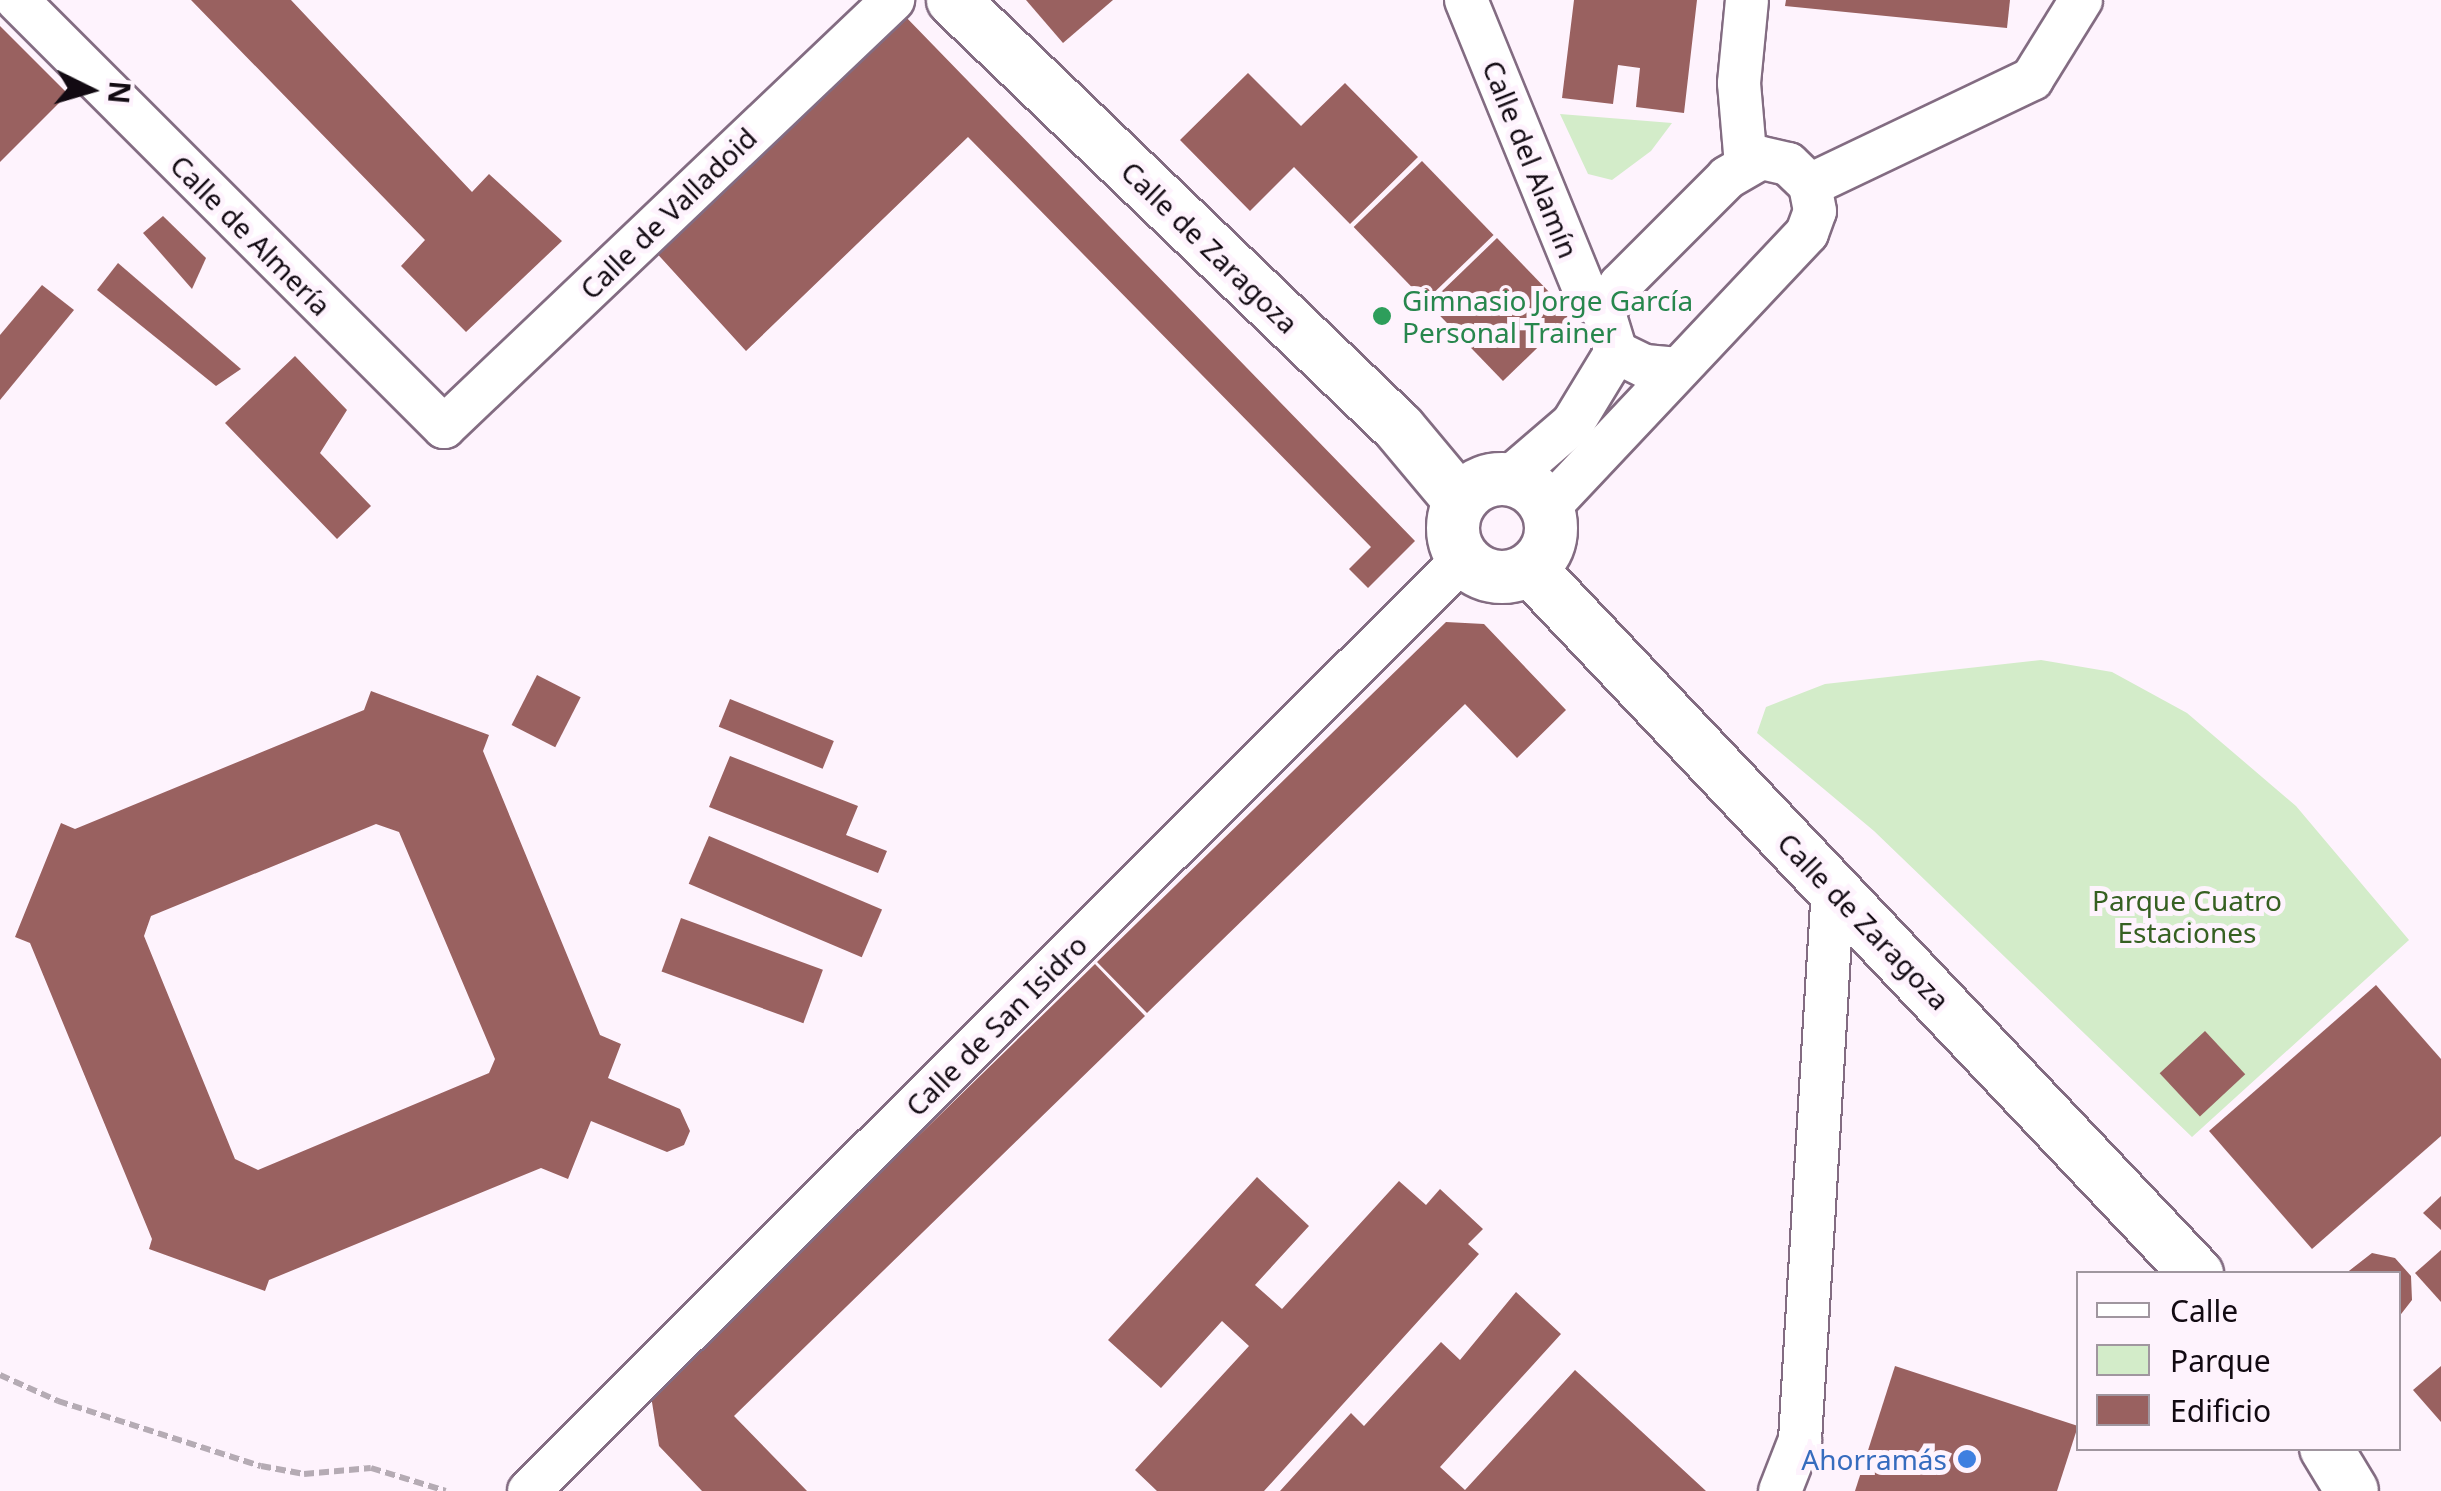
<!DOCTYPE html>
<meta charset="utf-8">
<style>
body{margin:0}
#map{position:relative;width:2441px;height:1491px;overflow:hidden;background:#fef3fd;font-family:"Noto Sans",sans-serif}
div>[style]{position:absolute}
.green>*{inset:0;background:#d3ecc9}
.building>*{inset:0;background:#996160;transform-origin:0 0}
.path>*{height:6px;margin-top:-3px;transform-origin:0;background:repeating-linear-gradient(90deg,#b5abb4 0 10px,transparent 0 15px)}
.roads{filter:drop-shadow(2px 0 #836c82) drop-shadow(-2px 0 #836c82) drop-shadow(0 2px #836c82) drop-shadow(0 -2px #836c82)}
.minor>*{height:42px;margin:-21px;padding:0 21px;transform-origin:21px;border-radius:21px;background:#fff}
.tertiary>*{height:52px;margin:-26px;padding:0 26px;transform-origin:26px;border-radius:26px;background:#fff}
.tertiary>.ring{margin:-26px;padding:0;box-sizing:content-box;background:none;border:52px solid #fff;border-radius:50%}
.dots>*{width:28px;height:28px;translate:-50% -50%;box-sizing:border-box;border:5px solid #fef3fd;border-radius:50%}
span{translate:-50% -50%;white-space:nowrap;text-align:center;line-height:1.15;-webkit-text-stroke:10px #fef3fd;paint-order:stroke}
.street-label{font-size:28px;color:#120a12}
.leisure-label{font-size:28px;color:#27864d}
.left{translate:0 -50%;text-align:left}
.park-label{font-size:28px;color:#366022}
.shop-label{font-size:28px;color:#366cbe}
.right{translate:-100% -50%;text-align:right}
.legend{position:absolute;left:2076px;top:1271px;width:325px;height:180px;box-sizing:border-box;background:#fef3fd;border:2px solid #a0969f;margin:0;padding:12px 18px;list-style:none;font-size:30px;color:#120a12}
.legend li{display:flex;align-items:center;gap:20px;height:50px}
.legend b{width:50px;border:2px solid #a0969f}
.north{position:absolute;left:40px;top:40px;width:100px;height:100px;-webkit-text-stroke:8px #fef3fd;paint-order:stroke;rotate:95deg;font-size:28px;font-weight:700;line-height:40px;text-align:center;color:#120a12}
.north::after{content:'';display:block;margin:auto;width:35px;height:45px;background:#120a12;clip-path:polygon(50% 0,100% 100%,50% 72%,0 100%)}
</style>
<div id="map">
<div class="green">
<div style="clip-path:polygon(1560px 114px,1672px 123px,1651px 151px,1612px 180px,1588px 174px)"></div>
<div style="clip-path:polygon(2041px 660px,2112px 672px,2187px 713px,2296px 806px,2409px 940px,2192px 1137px,1874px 831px,1757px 733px,1766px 707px,1825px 684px)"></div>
</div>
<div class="building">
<div style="clip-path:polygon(191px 0,291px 0,472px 192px,489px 174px,562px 241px,466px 332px,401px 266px,425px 240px)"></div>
<div style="clip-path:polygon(1026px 0,1113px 0,1063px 43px)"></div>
<div style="clip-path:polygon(1574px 0,1697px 0,1684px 113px,1636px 107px,1640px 68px,1618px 65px,1613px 104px,1562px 98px)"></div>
<div style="clip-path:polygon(1786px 0,2010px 0,2007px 28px,1785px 6px)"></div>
<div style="clip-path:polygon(902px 13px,1415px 541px,1368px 588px,1349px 569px,1371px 547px,968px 137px,746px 351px,652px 248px)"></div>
<div style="clip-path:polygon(0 26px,68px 94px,0 162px)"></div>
<div style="clip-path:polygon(1248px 73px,1301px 126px,1345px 83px,1418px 157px,1350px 224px,1294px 167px,1250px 211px,1180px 140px)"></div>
<div style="left:1422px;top:161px;width:103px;height:95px;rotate:46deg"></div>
<div style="clip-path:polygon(163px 216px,206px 258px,192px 289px,143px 233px)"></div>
<div style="left:1497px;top:238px;width:107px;height:95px;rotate:46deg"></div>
<div style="clip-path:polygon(118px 263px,241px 369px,216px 386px,97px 290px)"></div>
<div style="clip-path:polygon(42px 285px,74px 310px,0 400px,0 335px)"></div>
<div style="clip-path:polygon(295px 356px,347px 410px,320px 453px,371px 506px,337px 539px,225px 423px)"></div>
<div style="clip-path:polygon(1446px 622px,1484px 624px,1566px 710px,1517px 758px,1465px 704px,1147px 1013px,1097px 962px)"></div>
<div style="left:537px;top:675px;width:49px;height:56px;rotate:27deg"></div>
<div style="clip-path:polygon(evenodd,371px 691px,489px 735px,483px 751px,600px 1035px,621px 1044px,608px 1078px,680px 1109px,690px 1131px,684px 1145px,667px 1152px,591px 1121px,568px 1179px,541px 1168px,269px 1280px,265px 1291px,149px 1249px,152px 1239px,30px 943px,15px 937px,61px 823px,75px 829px,364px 710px,371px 691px,376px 824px,399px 832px,495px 1059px,489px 1073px,258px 1170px,235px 1159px,144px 936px,151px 916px,376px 824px)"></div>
<div style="left:730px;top:699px;width:112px;height:30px;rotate:22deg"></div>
<div style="clip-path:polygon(730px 756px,858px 806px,846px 835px,887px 851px,878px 873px,709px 807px)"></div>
<div style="left:709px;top:836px;width:188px;height:52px;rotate:23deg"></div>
<div style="left:681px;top:918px;width:151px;height:57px;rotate:20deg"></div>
<div style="clip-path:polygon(1095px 964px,1145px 1016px,734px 1416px,807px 1491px,702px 1491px,659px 1446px,651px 1396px)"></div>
<div style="clip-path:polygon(2376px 985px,2441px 1059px,2441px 1136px,2312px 1249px,2209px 1131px)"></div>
<div style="left:2205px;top:1031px;width:59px;height:62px;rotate:47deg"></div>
<div style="clip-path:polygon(1257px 1177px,1309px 1226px,1255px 1285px,1282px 1309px,1399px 1181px,1426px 1205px,1440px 1189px,1483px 1229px,1468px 1244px,1479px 1254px,1264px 1491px,1157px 1491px,1135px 1470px,1249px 1346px,1222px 1321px,1161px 1388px,1108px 1340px)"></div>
<div style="clip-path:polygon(2441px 1196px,2441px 1230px,2423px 1213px)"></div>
<div style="clip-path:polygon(2441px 1250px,2441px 1302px,2415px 1273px)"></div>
<div style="clip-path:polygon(2372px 1253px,2395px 1258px,2411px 1276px,2412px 1300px,2398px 1318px,2398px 1274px,2345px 1274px)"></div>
<div style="clip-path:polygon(1516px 1292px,1561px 1334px,1440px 1467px,1465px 1490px,1575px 1370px,1706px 1491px,1280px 1491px,1351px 1413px,1364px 1426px,1441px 1342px,1460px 1360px)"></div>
<div style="clip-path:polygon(1895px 1366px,2078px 1426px,2057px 1491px,1855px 1491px)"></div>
<div style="clip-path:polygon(2441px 1366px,2441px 1422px,2413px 1390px)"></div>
</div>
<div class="path">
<div style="left:0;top:1375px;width:64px;rotate:24.1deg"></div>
<div style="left:58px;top:1401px;width:213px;rotate:17.8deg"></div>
<div style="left:261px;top:1466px;width:44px;rotate:10.5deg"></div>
<div style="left:304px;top:1474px;width:67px;rotate:-5.1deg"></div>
<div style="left:371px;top:1468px;width:78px;rotate:17deg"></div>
</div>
<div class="roads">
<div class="minor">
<div style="left:17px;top:0;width:604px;rotate:45deg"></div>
<div style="left:444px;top:427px;width:620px;rotate:-43.56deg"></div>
<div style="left:1466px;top:0;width:310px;rotate:67.8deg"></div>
<div style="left:1583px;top:287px;width:33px;rotate:51deg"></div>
<div style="left:1746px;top:165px;width:82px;rotate:-94.9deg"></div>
<div style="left:1739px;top:83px;width:83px;rotate:-84.5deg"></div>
<div style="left:1810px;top:185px;width:246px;rotate:-25.5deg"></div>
<div style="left:2032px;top:79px;width:93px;rotate:-58.2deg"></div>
<div style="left:1508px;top:479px;width:86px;rotate:-40.7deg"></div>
<div style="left:1573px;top:423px;width:83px;rotate:-58.8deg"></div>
<div style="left:1547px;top:509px;width:379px;rotate:-46.7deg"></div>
<div style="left:1807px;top:233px;width:23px;rotate:-70deg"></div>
<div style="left:1815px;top:211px;width:26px;rotate:-101deg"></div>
<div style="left:1810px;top:185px;width:30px;rotate:-136deg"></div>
<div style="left:1788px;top:164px;width:28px;rotate:-167deg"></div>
<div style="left:1761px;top:158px;width:39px;rotate:150deg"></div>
<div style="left:1727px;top:178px;width:151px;rotate:135deg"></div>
<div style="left:1620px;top:285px;width:32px;rotate:120deg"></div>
<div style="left:1604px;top:313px;width:41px;rotate:72.9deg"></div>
<div style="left:1616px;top:352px;width:32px;rotate:26deg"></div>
<div style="left:1645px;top:366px;width:33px;rotate:5deg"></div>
<div style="left:529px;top:1491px;width:1319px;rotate:-44.94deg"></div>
<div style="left:1780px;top:1491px;width:55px;rotate:-68.6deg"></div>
<div style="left:1800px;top:1440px;width:553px;rotate:-86.58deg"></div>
</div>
<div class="tertiary">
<div style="left:953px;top:0;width:618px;rotate:43.82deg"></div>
<div style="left:1399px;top:428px;width:95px;rotate:50.1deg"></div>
<div class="ring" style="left:1453px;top:479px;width:46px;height:46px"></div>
<div style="left:1530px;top:569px;width:971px;rotate:46.59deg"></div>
<div style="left:2326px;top:1448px;width:50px;rotate:58.8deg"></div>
</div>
</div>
<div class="dots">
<div style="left:1382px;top:316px;background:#2e9e5b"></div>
<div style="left:1967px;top:1459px;background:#3f7fe0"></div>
</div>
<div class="street-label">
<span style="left:1531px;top:159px;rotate:68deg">Calle del Alamín</span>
<span style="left:668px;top:213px;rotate:-44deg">Calle de Valladoid</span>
<span style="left:251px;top:235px;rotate:45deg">Calle de Almería</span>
<span style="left:1210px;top:247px;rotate:44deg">Calle de Zaragoza</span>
<span style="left:1864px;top:921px;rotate:46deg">Calle de Zaragoza</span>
<span style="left:996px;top:1025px;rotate:-45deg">Calle de San Isidro</span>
</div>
<div class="leisure-label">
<span class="left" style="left:1402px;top:316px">Gimnasio Jorge García<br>Personal Trainer</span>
</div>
<div class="park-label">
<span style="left:2187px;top:916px">Parque Cuatro<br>Estaciones</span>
</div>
<div class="shop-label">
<span class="right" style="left:1947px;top:1459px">Ahorramás</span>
</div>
<ul class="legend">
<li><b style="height:12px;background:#fff"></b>Calle</li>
<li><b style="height:28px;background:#d3ecc9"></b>Parque</li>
<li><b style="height:28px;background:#996160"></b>Edificio</li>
</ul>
<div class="north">N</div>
</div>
